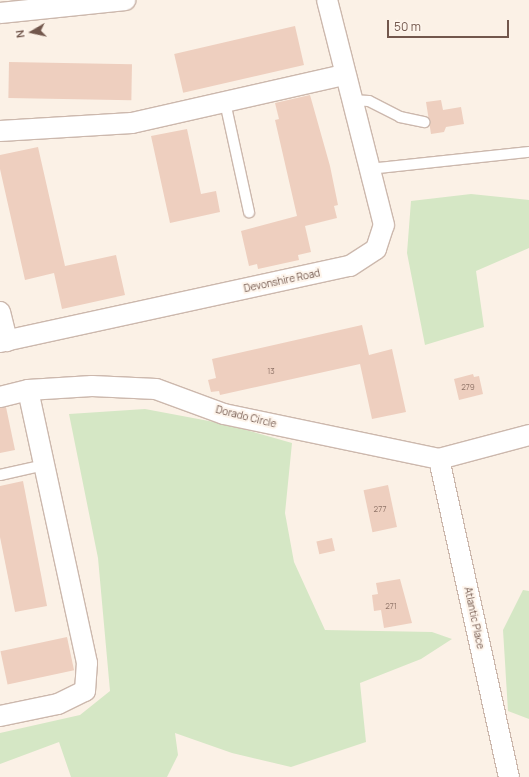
<!DOCTYPE html>
<style>
body{margin:0}
#map{position:relative;width:529px;height:777px;overflow:hidden;background:#fbf1e6;font-family:Manrope,sans-serif}
div>[style]{position:absolute}
.green>*{inset:0;background:#d5e7c5}
.building>*{inset:0;background:#eecfbf;transform-origin:0 0}
.roads{filter:drop-shadow(1px 0 #ccb8ad) drop-shadow(-1px 0 #ccb8ad) drop-shadow(0 1px #ccb8ad) drop-shadow(0 -1px #ccb8ad)}
.lane>*{height:10px;margin:-5px;padding:0 5px;transform-origin:5px;border-radius:5px;background:#fff}
.street>*{height:20px;margin:-10px;padding:0 10px;transform-origin:10px;border-radius:10px;background:#fff}
span{translate:-50% -50%;white-space:nowrap;text-align:center;line-height:1.15;-webkit-text-stroke:4px #fef5ec;paint-order:stroke}
.number-label{font-size:8px;color:#917569}
.number-label span{-webkit-text-stroke-width:0}
.street-label{font-size:10px;color:#72574c}
.north{position:absolute;left:12px;top:12px;width:40px;height:40px;-webkit-text-stroke:3px #fef5ec;paint-order:stroke;rotate:261deg;font-size:11px;font-weight:700;line-height:16px;text-align:center;color:#72574c}
.north::after{content:'';display:block;margin:auto;width:14px;height:18px;background:#72574c;clip-path:polygon(50% 0,100% 100%,50% 72%,0 100%)}
.scale{position:absolute;left:387px;top:20px;width:122px;height:18px;box-sizing:border-box;border:2px solid #72574c;border-top:0;padding-left:5px;font-size:12px;line-height:14px;white-space:nowrap;color:#72574c;-webkit-text-stroke:3px #fef5ec;paint-order:stroke}
</style>
<div id="map">
<div class="green">
<div style="clip-path:polygon(471px 194px,529px 200px,529px 248px,476px 271px,484px 327px,425px 345px,407px 253px,411px 201px)"></div>
<div style="clip-path:polygon(145px 409px,225px 424px,292px 443px,285px 513px,294px 562px,325px 630px,432px 632px,452px 639px,421px 659px,360px 683px,366px 742px,291px 767px,232px 753px,175px 733px,178px 755px,167px 777px,71px 777px,59px 742px,0 764px,0 733px,80px 715px,110px 691px,98px 558px,69px 414px)"></div>
<div style="clip-path:polygon(523px 590px,529px 591px,529px 719px,508px 711px,503px 630px)"></div>
</div>
<div class="building">
<div style="left:295px;top:26px;width:40px;height:124px;rotate:77deg"></div>
<div style="left:9px;top:62px;width:123px;height:36px;rotate:1deg"></div>
<div style="clip-path:polygon(310px 95px,330px 166px,338px 205px,334px 206px,337px 218px,305px 226px,311px 252px,298px 255px,299px 260px,258px 269px,257px 264px,249px 266px,241px 231px,297px 216px,275px 120px,279px 119px,275px 103px)"></div>
<div style="clip-path:polygon(441px 100px,443px 110px,461px 107px,464px 124px,446px 127px,444px 132px,431px 134px,426px 102px)"></div>
<div style="clip-path:polygon(187px 129px,201px 194px,216px 191px,220px 212px,170px 223px,151px 136px)"></div>
<div style="clip-path:polygon(38px 147px,65px 266px,116px 255px,125px 295px,62px 309px,54px 273px,25px 280px,0 169px,0 155px)"></div>
<div style="clip-path:polygon(362px 325px,369px 355px,392px 349px,406px 412px,372px 419px,360px 364px,220px 395px,219px 391px,211px 392px,208px 380px,216px 378px,212px 359px)"></div>
<div style="clip-path:polygon(473px 374px,474px 377px,479px 376px,483px 394px,459px 400px,454px 379px)"></div>
<div style="clip-path:polygon(6px 407px,15px 450px,0 453px,0 408px)"></div>
<div style="clip-path:polygon(23px 481px,47px 606px,15px 612px,0 537px,0 486px)"></div>
<div style="left:388px;top:485px;width:43px;height:25px;rotate:78deg"></div>
<div style="left:332px;top:538px;width:13px;height:16px;rotate:77deg"></div>
<div style="clip-path:polygon(400px 579px,412px 623px,384px 628px,381px 610px,374px 611px,372px 595px,378px 594px,376px 583px)"></div>
<div style="left:67px;top:637px;width:34px;height:68px;rotate:78deg"></div>
</div>
<div class="roads">
<div class="lane">
<div style="left:350px;top:100px;width:19px;rotate:3deg"></div>
<div style="left:369px;top:101px;width:35px;rotate:27deg"></div>
<div style="left:400px;top:117px;width:25px;rotate:12deg"></div>
<div style="left:225px;top:102px;width:113px;rotate:77.7deg"></div>
<div style="left:369px;top:169px;width:161px;rotate:-6.1deg"></div>
<div style="left:0;top:475px;width:45px;rotate:-12.8deg"></div>
</div>
<div class="street">
<div style="left:0;top:13px;width:126px;rotate:-5.9deg"></div>
<div style="left:0;top:131px;width:132px;rotate:-3.5deg"></div>
<div style="left:132px;top:123px;width:217px;rotate:-12.8deg"></div>
<div style="left:0;top:312px;width:30px;rotate:76deg"></div>
<div style="left:0;top:342px;width:358px;rotate:-12.3deg"></div>
<div style="left:350px;top:266px;width:31px;rotate:-33deg"></div>
<div style="left:376px;top:249px;width:25px;rotate:-72deg"></div>
<div style="left:384px;top:225px;width:232px;rotate:-104.2deg"></div>
<div style="left:0;top:397px;width:29px;rotate:-14deg"></div>
<div style="left:28px;top:390px;width:64px;rotate:-3.6deg"></div>
<div style="left:92px;top:386px;width:64px;rotate:2.7deg"></div>
<div style="left:156px;top:389px;width:72px;rotate:20.2deg"></div>
<div style="left:224px;top:414px;width:220px;rotate:11.8deg"></div>
<div style="left:439px;top:459px;width:93px;rotate:-14.9deg"></div>
<div style="left:439px;top:459px;width:326px;rotate:77.6deg"></div>
<div style="left:0;top:716px;width:59px;rotate:-11.7deg"></div>
<div style="left:58px;top:704px;width:30px;rotate:-26deg"></div>
<div style="left:85px;top:691px;width:28px;rotate:-86deg"></div>
<div style="left:87px;top:663px;width:279px;rotate:-102.2deg"></div>
</div>
</div>
<div class="number-label">
<span style="left:271px;top:371px">13</span>
<span style="left:468px;top:387px">279</span>
<span style="left:380px;top:509px">277</span>
<span style="left:391px;top:606px">271</span>
</div>
<div class="street-label">
<span style="left:282px;top:281px;rotate:-12deg">Devonshire Road</span>
<span style="left:246px;top:417px;rotate:14deg">Dorado Circle</span>
<span style="left:474px;top:618px;rotate:78deg">Atlantic Place</span>
</div>
<div class="north">N</div>
<div class="scale">50 m</div>
</div>
